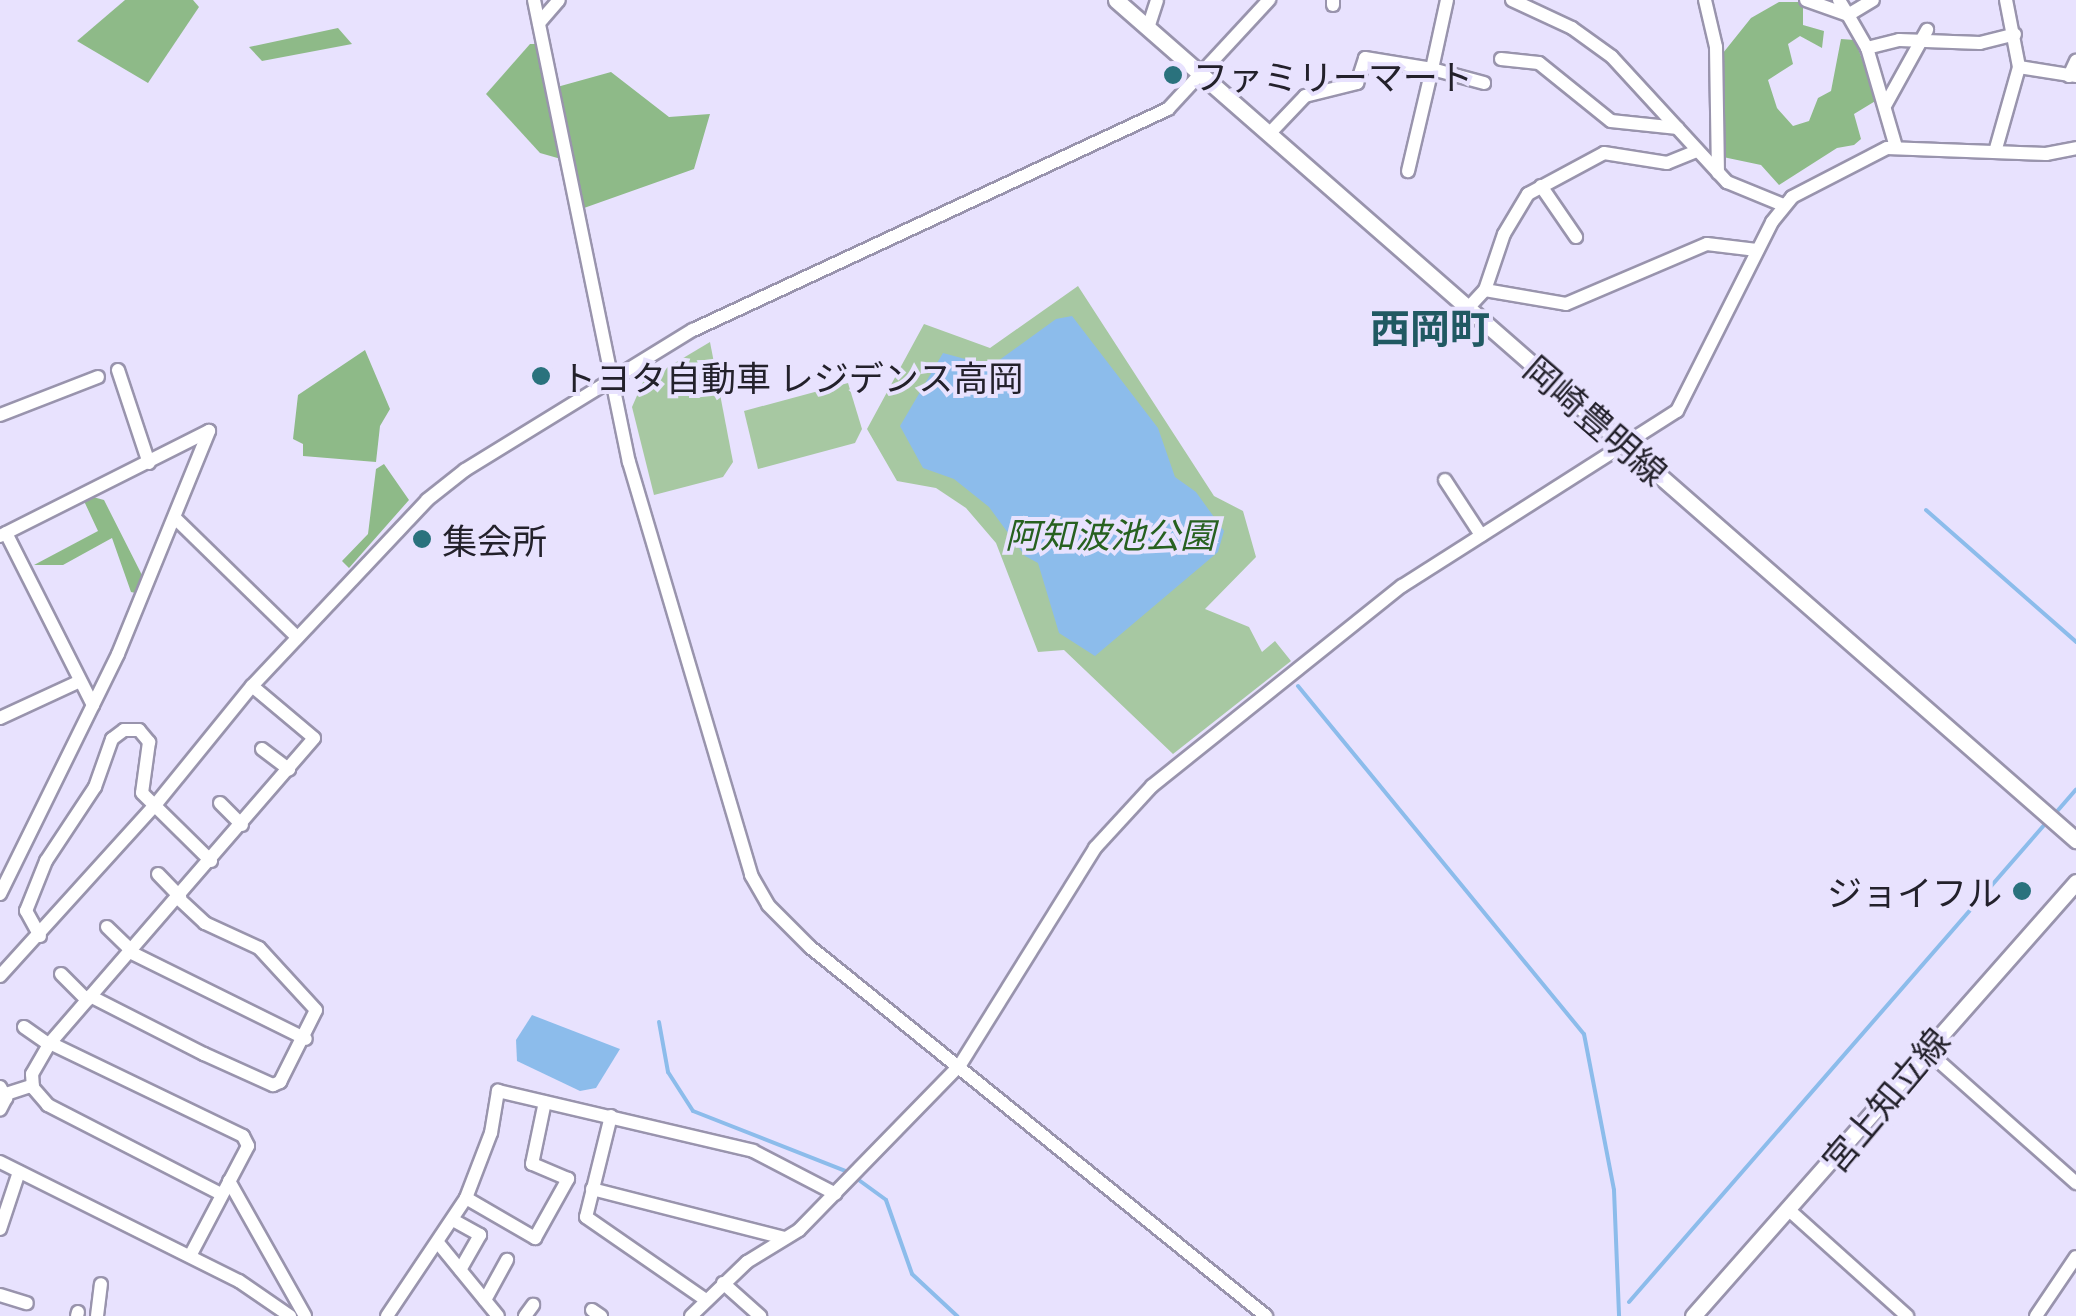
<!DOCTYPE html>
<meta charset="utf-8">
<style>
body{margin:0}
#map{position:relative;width:2076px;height:1316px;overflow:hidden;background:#e8e2fe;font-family:Georgia,"Noto Sans JP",serif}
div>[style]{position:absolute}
.green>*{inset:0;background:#a7c8a2}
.forest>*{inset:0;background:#8eba88}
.water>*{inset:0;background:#8cbceb}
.stream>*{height:4px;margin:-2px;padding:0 2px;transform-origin:2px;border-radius:2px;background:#8cbceb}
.roads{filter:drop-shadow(2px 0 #9994ad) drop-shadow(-2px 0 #9994ad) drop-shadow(0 2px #9994ad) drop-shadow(0 -2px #9994ad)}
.minor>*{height:12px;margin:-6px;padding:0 6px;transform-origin:6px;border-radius:6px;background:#fff}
.major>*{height:15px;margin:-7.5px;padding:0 7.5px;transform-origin:7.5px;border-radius:7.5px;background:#fff}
.dots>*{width:28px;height:28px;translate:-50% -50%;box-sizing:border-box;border:5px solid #e8e2fe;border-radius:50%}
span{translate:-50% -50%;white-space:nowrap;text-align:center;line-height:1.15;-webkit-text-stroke:8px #e8e2fe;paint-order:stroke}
.poi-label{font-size:35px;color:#23212b}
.left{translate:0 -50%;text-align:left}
.right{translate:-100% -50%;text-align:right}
.street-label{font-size:35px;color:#23212b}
.park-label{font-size:35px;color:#276120;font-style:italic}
.quarter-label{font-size:40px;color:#205962;font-weight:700}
</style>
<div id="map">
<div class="green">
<div style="clip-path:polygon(1078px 286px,1214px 496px,1243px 511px,1256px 557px,1205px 609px,1249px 627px,1262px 652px,1275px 641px,1291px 661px,1173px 754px,1064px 650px,1038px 652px,996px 543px,966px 508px,936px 488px,897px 481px,867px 429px,924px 324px,990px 348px)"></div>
<div style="clip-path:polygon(710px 342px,733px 462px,723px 477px,654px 495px,632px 407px,643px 382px)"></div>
<div style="clip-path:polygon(848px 383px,862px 429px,855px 443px,758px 469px,744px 411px)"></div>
</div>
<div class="forest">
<div style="clip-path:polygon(125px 0,193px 0,199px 7px,148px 83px,77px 41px)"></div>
<div style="clip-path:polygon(1779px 2px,1803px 2px,1803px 25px,1824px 31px,1822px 48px,1800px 36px,1788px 44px,1793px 64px,1768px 80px,1777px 108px,1793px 126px,1809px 121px,1818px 98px,1831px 91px,1841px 39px,1855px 40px,1877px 100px,1854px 114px,1861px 139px,1854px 145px,1837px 148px,1779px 185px,1761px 165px,1723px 157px,1719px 58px,1751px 18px)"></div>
<div style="clip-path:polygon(338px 28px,352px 44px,262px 61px,249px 47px)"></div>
<div style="clip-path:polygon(530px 44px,537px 44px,561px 159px,540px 153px,486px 94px)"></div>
<div style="clip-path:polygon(611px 72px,669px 117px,710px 114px,694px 169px,584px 208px,557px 87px)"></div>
<div style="clip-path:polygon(365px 350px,390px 409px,380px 426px,376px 462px,303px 456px,303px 444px,293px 439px,298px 395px)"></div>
<div style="clip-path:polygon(384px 464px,409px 500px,349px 568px,342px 561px,368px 534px,376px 469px)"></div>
<div style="clip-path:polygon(93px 497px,104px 500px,145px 581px,140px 594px,131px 592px,112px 538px,63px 565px,34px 565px,98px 531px,84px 501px)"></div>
</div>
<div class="water">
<div style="clip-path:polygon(1072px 316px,1158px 428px,1175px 477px,1196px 492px,1224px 531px,1218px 552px,1095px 656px,1059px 633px,1038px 563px,1025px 556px,989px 507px,954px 479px,923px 468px,900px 426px,943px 353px,991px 366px,1056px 319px)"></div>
<div style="clip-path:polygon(532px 1015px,620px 1049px,596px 1088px,580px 1091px,517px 1061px,516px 1040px)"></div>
</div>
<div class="stream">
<div style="left:1926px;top:510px;width:200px;rotate:41.3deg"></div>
<div style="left:1298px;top:686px;width:450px;rotate:50.6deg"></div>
<div style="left:1584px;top:1034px;width:159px;rotate:79.1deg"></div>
<div style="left:1614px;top:1190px;width:126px;rotate:87.7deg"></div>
<div style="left:2053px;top:816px;width:35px;rotate:-49deg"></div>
<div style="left:659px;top:1022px;width:51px;rotate:79.8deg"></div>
<div style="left:668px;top:1072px;width:46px;rotate:57.3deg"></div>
<div style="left:693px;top:1111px;width:167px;rotate:21.5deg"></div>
<div style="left:856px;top:1178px;width:37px;rotate:36deg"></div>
<div style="left:886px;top:1200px;width:78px;rotate:70.6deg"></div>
<div style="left:912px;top:1274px;width:62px;rotate:43deg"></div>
<div style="left:1629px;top:1302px;width:635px;rotate:-48.96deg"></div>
</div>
<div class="roads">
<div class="minor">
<div style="left:534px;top:0;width:472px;rotate:78.4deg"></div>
<div style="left:629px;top:462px;width:431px;rotate:73.5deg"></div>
<div style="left:751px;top:875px;width:34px;rotate:60deg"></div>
<div style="left:768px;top:905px;width:59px;rotate:45deg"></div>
<div style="left:810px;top:947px;width:587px;rotate:38.98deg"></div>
<div style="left:1333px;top:0;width:5px;rotate:90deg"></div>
<div style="left:1447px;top:0;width:71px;rotate:102.3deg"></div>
<div style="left:1432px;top:69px;width:54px;rotate:15.1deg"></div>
<div style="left:1512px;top:0;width:66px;rotate:25deg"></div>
<div style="left:1572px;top:28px;width:49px;rotate:35.9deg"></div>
<div style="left:1612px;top:57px;width:170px;rotate:47.4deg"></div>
<div style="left:1727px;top:182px;width:61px;rotate:22.3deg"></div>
<div style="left:1705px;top:0;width:48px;rotate:76.8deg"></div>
<div style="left:1716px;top:47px;width:126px;rotate:89.1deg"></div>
<div style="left:1806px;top:0;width:45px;rotate:19.7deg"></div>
<div style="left:1848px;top:15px;width:38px;rotate:60deg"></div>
<div style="left:1839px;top:0;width:17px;rotate:59deg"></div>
<div style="left:1848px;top:15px;width:29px;rotate:-31deg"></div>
<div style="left:2006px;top:0;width:68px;rotate:79deg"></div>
<div style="left:539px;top:23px;width:30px;rotate:-49deg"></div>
<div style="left:1148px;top:28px;width:29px;rotate:-72deg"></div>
<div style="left:1501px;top:59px;width:38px;rotate:6deg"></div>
<div style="left:1539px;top:63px;width:92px;rotate:38.9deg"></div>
<div style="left:1611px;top:121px;width:67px;rotate:6deg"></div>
<div style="left:2069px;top:76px;width:17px;rotate:-65deg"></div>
<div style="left:1886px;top:104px;width:85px;rotate:-61deg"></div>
<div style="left:1269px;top:134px;width:52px;rotate:-46.5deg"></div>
<div style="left:1305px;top:96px;width:54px;rotate:-14deg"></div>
<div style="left:1357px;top:83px;width:26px;rotate:-72deg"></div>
<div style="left:1365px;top:58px;width:68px;rotate:9.3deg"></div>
<div style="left:1432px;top:69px;width:105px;rotate:103.2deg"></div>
<div style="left:1896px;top:147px;width:103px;rotate:-106.3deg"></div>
<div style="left:1867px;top:48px;width:33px;rotate:-14deg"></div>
<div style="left:1899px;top:40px;width:81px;rotate:2.1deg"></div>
<div style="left:1980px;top:43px;width:36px;rotate:-14deg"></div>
<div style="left:1995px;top:152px;width:88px;rotate:-74.2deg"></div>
<div style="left:2019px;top:67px;width:58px;rotate:9deg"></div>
<div style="left:1541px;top:186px;width:62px;rotate:55.5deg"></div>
<div style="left:1485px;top:290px;width:82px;rotate:9.8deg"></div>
<div style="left:1566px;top:304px;width:153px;rotate:-23.1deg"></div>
<div style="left:1707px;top:244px;width:50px;rotate:6.8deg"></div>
<div style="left:1469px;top:307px;width:23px;rotate:-47deg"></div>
<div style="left:1485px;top:290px;width:59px;rotate:-71.3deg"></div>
<div style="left:1504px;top:234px;width:47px;rotate:-59deg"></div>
<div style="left:1528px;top:194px;width:86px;rotate:-28.3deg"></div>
<div style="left:1604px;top:153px;width:64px;rotate:9deg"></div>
<div style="left:1667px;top:163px;width:32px;rotate:-22deg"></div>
<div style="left:118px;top:370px;width:98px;rotate:71.6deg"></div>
<div style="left:0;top:415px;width:105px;rotate:-21.2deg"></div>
<div style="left:1445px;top:480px;width:66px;rotate:56.8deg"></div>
<div style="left:177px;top:520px;width:168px;rotate:44.3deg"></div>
<div style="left:6px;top:533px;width:193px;rotate:63.2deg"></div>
<div style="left:0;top:536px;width:234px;rotate:-26.7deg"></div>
<div style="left:0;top:718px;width:88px;rotate:-24.8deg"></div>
<div style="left:262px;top:749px;width:34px;rotate:37deg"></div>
<div style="left:220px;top:803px;width:31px;rotate:45deg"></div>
<div style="left:158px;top:874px;width:32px;rotate:46deg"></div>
<div style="left:0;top:894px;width:267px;rotate:-63.8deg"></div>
<div style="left:118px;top:654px;width:241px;rotate:-67.8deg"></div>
<div style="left:107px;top:927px;width:35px;rotate:44deg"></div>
<div style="left:40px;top:936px;width:29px;rotate:-119deg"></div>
<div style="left:26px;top:911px;width:54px;rotate:-68.2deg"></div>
<div style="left:46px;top:861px;width:89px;rotate:-56.5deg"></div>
<div style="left:95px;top:787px;width:51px;rotate:-70.5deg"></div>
<div style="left:112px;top:739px;width:15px;rotate:-37deg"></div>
<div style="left:124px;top:730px;width:15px"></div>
<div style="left:139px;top:730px;width:16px;rotate:50deg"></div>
<div style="left:149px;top:742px;width:51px;rotate:97.8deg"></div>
<div style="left:142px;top:793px;width:97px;rotate:44.6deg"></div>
<div style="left:130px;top:952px;width:196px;rotate:26.3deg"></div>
<div style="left:61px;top:974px;width:37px;rotate:45deg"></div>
<div style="left:0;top:976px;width:232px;rotate:-47.8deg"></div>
<div style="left:156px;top:804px;width:152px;rotate:-50.9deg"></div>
<div style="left:252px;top:686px;width:255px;rotate:-46.7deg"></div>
<div style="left:427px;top:500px;width:48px;rotate:-38.3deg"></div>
<div style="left:465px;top:470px;width:268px;rotate:-31.6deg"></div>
<div style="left:693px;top:330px;width:524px;rotate:-24.95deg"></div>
<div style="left:1168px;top:109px;width:149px;rotate:-47.2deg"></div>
<div style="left:90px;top:996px;width:128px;rotate:27deg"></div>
<div style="left:204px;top:1054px;width:76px;rotate:24.2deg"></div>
<div style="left:273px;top:1085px;width:8px;rotate:-23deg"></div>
<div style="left:280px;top:1082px;width:80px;rotate:-63.4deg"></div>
<div style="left:316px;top:1010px;width:84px;rotate:-132.6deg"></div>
<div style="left:259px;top:948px;width:60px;rotate:-155.2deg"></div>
<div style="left:205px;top:923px;width:37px;rotate:-137deg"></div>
<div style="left:24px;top:1027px;width:29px;rotate:35deg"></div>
<div style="left:50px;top:1043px;width:214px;rotate:25.7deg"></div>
<div style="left:243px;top:1136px;width:11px;rotate:63deg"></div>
<div style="left:248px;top:1146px;width:124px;rotate:117.8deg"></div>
<div style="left:1925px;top:1049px;width:202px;rotate:41.6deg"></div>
<div style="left:0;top:1087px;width:13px;rotate:61deg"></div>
<div style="left:6px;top:1098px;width:13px;rotate:117deg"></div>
<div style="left:6px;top:1094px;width:28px;rotate:-18deg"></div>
<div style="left:611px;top:1116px;width:104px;rotate:103.9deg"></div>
<div style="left:586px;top:1217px;width:146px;rotate:34.7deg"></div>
<div style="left:0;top:1162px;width:267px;rotate:26.5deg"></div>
<div style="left:239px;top:1281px;width:62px;rotate:34.5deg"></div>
<div style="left:229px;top:1181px;width:155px;rotate:60.6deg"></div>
<div style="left:592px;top:1189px;width:198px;rotate:14.3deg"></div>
<div style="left:221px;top:1194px;width:195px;rotate:-152.8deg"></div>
<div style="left:48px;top:1105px;width:23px;rotate:-131deg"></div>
<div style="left:33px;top:1088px;width:14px;rotate:-94deg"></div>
<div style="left:32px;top:1074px;width:36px;rotate:-60deg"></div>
<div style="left:50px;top:1043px;width:403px;rotate:-49.1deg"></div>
<div style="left:314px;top:738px;width:81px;rotate:-140deg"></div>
<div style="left:466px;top:1198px;width:80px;rotate:30.1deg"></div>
<div style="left:535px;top:1238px;width:68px;rotate:-60.8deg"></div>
<div style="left:568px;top:1179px;width:39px;rotate:-157deg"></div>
<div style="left:532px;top:1164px;width:63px;rotate:-78.2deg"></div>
<div style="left:1789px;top:1210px;width:159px;rotate:41.9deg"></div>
<div style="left:453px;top:1220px;width:31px;rotate:29deg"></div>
<div style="left:480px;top:1235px;width:40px;rotate:119.7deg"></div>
<div style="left:0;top:1229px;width:60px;rotate:-71.6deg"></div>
<div style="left:439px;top:1244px;width:93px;rotate:50.7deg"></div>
<div style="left:723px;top:1283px;width:50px;rotate:41.7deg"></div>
<div style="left:0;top:1295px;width:28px;rotate:17deg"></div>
<div style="left:485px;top:1300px;width:46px;rotate:-61.2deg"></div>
<div style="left:592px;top:1310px;width:11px;rotate:34deg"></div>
<div style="left:77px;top:1316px;width:4px;rotate:-76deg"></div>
<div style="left:97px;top:1316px;width:32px;rotate:-83deg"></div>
<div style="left:387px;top:1316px;width:142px;rotate:-56.2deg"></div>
<div style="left:466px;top:1198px;width:70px;rotate:-69deg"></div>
<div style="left:491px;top:1133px;width:43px;rotate:-80.5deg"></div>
<div style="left:498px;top:1091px;width:262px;rotate:13.2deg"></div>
<div style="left:753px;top:1151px;width:93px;rotate:27.4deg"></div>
<div style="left:525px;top:1316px;width:14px;rotate:-54deg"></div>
<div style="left:691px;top:1316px;width:78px;rotate:-44deg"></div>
<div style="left:747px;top:1262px;width:61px;rotate:-31.6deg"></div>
<div style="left:799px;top:1230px;width:231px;rotate:-45.7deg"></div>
<div style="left:960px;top:1065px;width:256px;rotate:-58.1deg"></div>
<div style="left:1095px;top:848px;width:84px;rotate:-47.4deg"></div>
<div style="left:1152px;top:786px;width:320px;rotate:-38.7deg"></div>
<div style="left:1402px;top:586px;width:326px;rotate:-32.5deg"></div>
<div style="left:1677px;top:411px;width:212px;rotate:-63.3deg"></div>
<div style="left:1772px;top:222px;width:32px;rotate:-51deg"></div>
<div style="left:1792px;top:197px;width:107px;rotate:-27.3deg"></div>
<div style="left:1887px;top:148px;width:159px;rotate:2.2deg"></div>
<div style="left:2046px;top:154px;width:31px;rotate:-11deg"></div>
<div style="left:2036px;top:1316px;width:71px;rotate:-55.9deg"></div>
</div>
<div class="major">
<div style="left:1116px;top:0;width:1276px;rotate:41.19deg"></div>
<div style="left:1693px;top:1316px;width:579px;rotate:-48.57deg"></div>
</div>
</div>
<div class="dots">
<div style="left:1173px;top:75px;background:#2a727d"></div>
<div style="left:541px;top:376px;background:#2a727d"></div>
<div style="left:422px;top:539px;background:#2a727d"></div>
<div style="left:2022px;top:891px;background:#2a727d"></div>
</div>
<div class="poi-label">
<span class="left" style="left:1193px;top:75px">ファミリーマート</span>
<span class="left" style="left:561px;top:376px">トヨタ自動車 レジデンス高岡</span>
<span class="left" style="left:442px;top:539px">集会所</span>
<span class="right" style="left:2002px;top:891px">ジョイフル</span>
</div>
<div class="street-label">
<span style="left:1597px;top:419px;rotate:41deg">岡崎豊明線</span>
<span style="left:1884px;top:1099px;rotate:-50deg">宮上知立線</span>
</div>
<div class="park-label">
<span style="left:1110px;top:533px">阿知波池公園</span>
</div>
<div class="quarter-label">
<span style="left:1430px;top:326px">西岡町</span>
</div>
</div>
